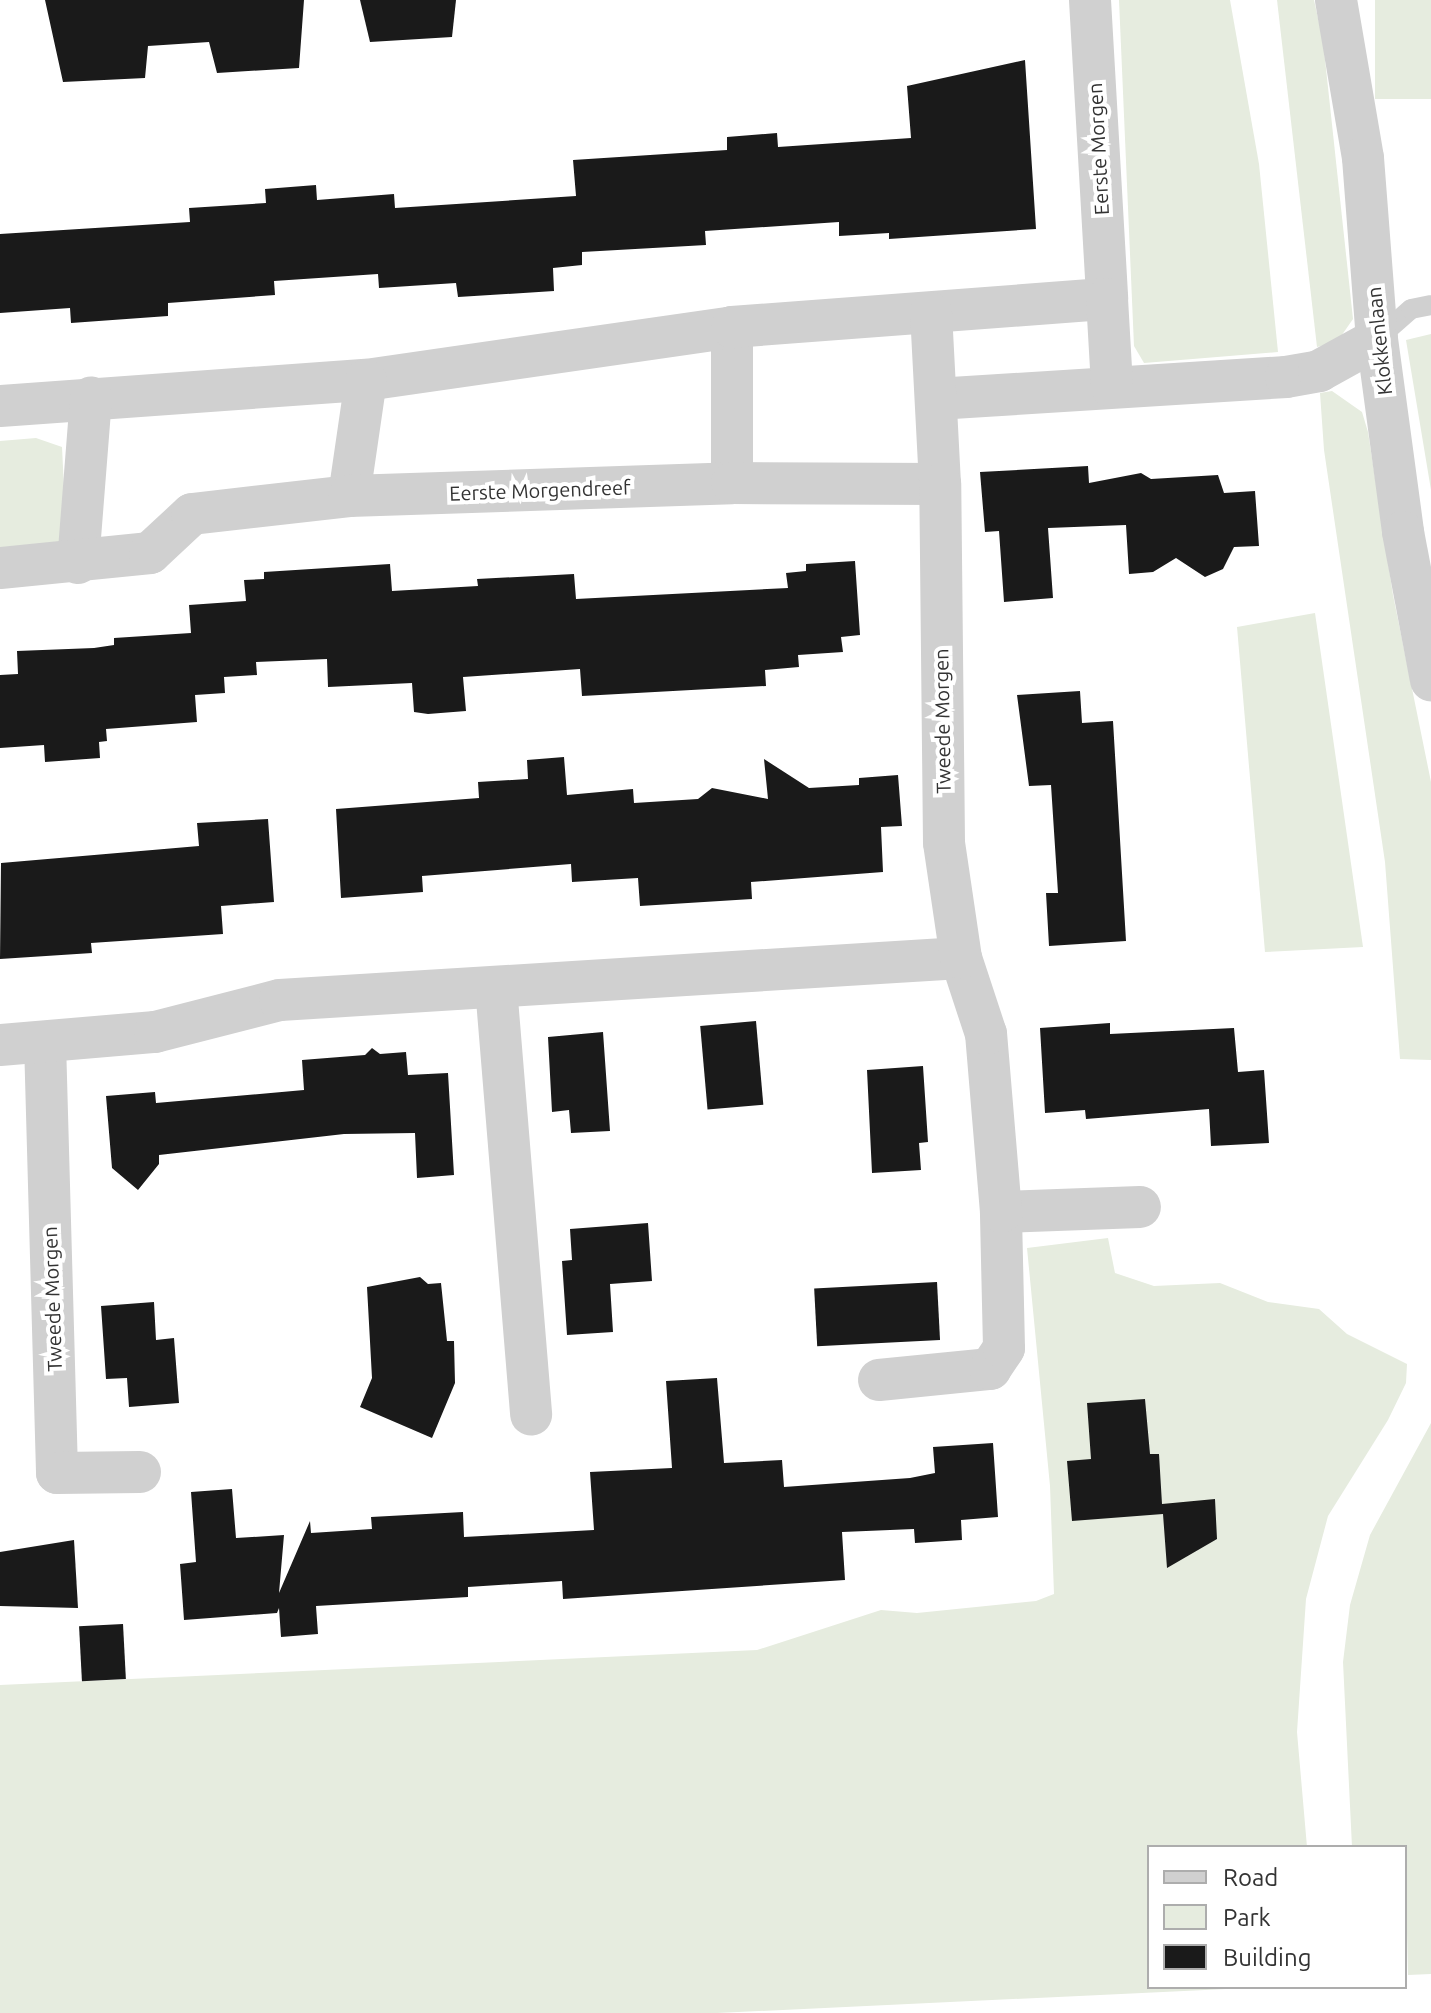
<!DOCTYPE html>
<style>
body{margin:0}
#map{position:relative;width:1431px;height:2013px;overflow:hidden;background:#fff;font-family:Ubuntu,sans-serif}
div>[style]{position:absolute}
.green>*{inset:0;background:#e6ecdf;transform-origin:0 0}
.building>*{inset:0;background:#1a1a1a;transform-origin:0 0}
.lane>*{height:20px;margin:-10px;padding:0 10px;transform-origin:10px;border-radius:10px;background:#d0d0d0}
.street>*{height:42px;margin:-21px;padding:0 21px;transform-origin:21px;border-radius:21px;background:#d0d0d0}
span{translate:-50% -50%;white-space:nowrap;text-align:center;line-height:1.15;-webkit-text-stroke:8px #fff;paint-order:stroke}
.street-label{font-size:20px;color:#333}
.legend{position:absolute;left:1147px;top:1845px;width:260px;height:144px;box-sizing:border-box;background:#fff;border:2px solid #adadad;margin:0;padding:10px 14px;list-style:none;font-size:24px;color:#333}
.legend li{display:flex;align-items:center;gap:16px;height:40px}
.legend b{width:40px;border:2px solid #adadad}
</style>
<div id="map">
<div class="green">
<i style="clip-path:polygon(1119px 0,1230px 0,1259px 164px,1278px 352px,1144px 363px,1134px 346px)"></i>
<i style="clip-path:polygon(1277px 0,1314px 0,1323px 41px,1353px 319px,1337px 342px,1317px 347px)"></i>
<i style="left:1375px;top:0;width:56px;height:99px"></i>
<i style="clip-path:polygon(1431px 334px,1431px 490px,1406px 340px)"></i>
<i style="clip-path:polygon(1332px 391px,1362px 412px,1368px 432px,1393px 595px,1431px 782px,1431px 1060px,1400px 1059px,1385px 862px,1324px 450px,1320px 393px)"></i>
<i style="clip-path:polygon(36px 438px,62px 447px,67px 550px,0 555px,0 441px)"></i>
<i style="clip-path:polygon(1315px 613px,1363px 947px,1265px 952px,1237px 627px)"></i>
<i style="clip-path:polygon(1108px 1238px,1115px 1273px,1154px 1286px,1220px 1283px,1268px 1302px,1319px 1309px,1347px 1334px,1407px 1364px,1406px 1383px,1388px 1420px,1328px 1516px,1306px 1599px,1297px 1732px,1307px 1847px,1149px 1847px,1149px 1987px,1268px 1987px,717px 2013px,0 2013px,0 1685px,757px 1650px,881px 1610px,917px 1613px,1036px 1601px,1054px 1594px,1050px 1486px,1027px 1248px)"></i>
<i style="clip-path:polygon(1431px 1423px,1431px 1974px,1408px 1975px,1405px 1847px,1352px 1847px,1343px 1662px,1350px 1605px,1370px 1535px)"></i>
</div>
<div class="building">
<i style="clip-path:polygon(45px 0,304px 0,299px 68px,217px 73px,209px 42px,148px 46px,145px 78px,63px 82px)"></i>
<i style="clip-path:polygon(360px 0,456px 0,452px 37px,370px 42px)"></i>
<i style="clip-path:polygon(1025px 60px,1036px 229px,889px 239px,889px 233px,839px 236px,839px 222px,705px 231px,706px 245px,582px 252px,582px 265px,553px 268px,554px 291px,458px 297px,456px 283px,379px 288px,378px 274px,274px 281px,275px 295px,168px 303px,168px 316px,71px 323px,70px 308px,0 313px,0 234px,190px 222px,189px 208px,266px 203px,265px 189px,316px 185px,317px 200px,394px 194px,395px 208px,576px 196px,573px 160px,727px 150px,727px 137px,777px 133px,778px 147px,911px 138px,907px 86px)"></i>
<i style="clip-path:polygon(1088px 466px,1089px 483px,1141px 473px,1151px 479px,1218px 475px,1224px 493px,1255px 491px,1259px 546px,1234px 547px,1223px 569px,1205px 577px,1176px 558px,1153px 572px,1129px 574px,1126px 525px,1048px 528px,1053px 598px,1004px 602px,999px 531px,985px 532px,980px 472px)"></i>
<i style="clip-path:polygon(855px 561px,860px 635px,841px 637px,843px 652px,798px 655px,799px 667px,765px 670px,766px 686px,582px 696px,580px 669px,463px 677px,466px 711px,428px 714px,414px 712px,412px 683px,328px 687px,327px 659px,256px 662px,257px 675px,224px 677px,225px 693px,195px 695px,197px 722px,106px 729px,107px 741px,99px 742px,100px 758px,45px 762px,44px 745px,0 748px,0 675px,18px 674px,17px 651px,94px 648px,114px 645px,114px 638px,191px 633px,189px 605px,246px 601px,244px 580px,264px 579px,264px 572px,390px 564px,392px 591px,478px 586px,477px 579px,574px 574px,576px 599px,788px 588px,786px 573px,806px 571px,806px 564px)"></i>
<i style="clip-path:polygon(1080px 691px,1082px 723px,1113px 721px,1126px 941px,1049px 946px,1046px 893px,1058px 893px,1051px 785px,1029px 786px,1017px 695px)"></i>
<i style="clip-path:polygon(564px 757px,567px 795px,633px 789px,634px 803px,698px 799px,712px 788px,768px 799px,764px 759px,809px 788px,859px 785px,859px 778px,898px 775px,902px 826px,881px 827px,883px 872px,751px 882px,752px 899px,640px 906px,638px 878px,572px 882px,571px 864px,422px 876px,423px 892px,341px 898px,336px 809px,479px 798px,478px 782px,528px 779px,527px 760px)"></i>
<i style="clip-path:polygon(268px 819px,274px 902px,221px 906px,223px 934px,91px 943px,92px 953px,0 959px,1px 863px,199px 846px,197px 823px)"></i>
<i style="left:756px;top:1021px;width:84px;height:56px;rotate:85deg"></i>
<i style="clip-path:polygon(1110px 1023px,1110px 1034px,1234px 1028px,1238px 1072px,1264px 1070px,1269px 1143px,1211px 1146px,1209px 1109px,1086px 1119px,1085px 1110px,1045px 1113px,1040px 1028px)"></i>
<i style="clip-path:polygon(603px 1032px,610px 1131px,571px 1133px,569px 1110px,552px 1112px,548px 1037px)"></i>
<i style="clip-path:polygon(372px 1048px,380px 1054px,406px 1052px,408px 1075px,448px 1073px,454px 1175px,417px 1178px,415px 1133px,344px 1134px,159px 1155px,159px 1164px,138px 1190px,112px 1168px,106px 1096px,155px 1092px,156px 1103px,304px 1090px,302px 1060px,365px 1055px)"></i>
<i style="clip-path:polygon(923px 1066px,928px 1142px,919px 1143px,921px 1170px,872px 1173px,867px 1070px)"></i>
<i style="clip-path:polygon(648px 1223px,652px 1281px,610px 1284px,613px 1332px,567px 1335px,562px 1261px,572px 1260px,570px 1229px)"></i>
<i style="clip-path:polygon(420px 1277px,428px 1284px,441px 1283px,447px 1341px,454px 1341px,455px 1383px,432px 1438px,360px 1407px,372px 1378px,367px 1287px)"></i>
<i style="left:937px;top:1282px;width:58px;height:123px;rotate:87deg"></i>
<i style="clip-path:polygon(154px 1302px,156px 1340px,174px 1338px,179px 1403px,129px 1407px,127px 1378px,106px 1379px,101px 1306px)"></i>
<i style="clip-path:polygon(717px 1378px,724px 1463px,782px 1460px,784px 1487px,910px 1478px,935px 1473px,933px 1447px,993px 1443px,998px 1517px,961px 1520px,962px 1540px,915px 1543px,914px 1529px,842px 1532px,845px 1580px,563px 1599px,562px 1581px,468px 1587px,468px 1597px,316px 1606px,318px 1634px,281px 1637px,279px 1608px,277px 1613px,184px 1620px,180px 1564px,196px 1562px,191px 1492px,232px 1489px,236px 1538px,284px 1535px,279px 1593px,310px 1521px,311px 1533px,372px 1529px,371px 1517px,463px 1512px,464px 1537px,594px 1530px,590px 1472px,672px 1468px,666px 1381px)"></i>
<i style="clip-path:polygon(1145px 1399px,1150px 1454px,1159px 1454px,1162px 1504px,1215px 1499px,1217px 1539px,1167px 1568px,1163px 1514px,1072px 1521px,1067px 1461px,1091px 1459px,1087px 1403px)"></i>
<i style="clip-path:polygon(74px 1540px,78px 1608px,0 1606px,0 1552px)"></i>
<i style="left:123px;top:1624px;width:55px;height:44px;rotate:87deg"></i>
</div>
<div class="lane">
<i style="left:1377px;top:339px;width:45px;rotate:-41.4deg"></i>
<i style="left:1411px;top:309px;width:20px;rotate:-11deg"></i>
</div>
<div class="street">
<i style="left:1090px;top:0;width:299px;rotate:86.7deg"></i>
<i style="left:1336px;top:0;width:160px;rotate:80.3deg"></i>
<i style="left:1363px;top:158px;width:182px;rotate:85.6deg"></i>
<i style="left:1377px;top:339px;width:195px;rotate:82.3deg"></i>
<i style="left:1403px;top:532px;width:151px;rotate:79.3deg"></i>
<i style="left:732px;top:327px;width:156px;rotate:90deg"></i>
<i style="left:936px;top:399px;width:351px;rotate:-3.6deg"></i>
<i style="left:1286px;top:377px;width:34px;rotate:-10deg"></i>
<i style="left:1319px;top:371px;width:66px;rotate:-28.9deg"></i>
<i style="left:0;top:406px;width:367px;rotate:-4.1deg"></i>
<i style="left:366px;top:380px;width:370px;rotate:-8.2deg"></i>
<i style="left:732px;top:327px;width:376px;rotate:-4.3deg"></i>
<i style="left:1107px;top:299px;width:88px;rotate:86.7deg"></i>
<i style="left:349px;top:496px;width:117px;rotate:-81.7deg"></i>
<i style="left:78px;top:563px;width:166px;rotate:-85.5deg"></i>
<i style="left:0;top:568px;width:151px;rotate:-5.7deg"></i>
<i style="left:150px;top:553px;width:57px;rotate:-42.9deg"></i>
<i style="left:192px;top:514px;width:158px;rotate:-6.5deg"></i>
<i style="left:349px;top:496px;width:383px;rotate:-1.9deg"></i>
<i style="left:732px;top:483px;width:208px;rotate:0.3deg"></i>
<i style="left:940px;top:484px;width:171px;rotate:-93deg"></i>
<i style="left:496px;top:987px;width:429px;rotate:85.3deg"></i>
<i style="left:45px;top:1042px;width:431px;rotate:88.4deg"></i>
<i style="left:57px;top:1473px;width:83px;rotate:-0.7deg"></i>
<i style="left:0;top:1045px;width:156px;rotate:-4.8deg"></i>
<i style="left:155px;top:1032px;width:129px;rotate:-14.4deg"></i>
<i style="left:280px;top:1000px;width:682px;rotate:-3.53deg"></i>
<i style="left:1001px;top:1212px;width:139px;rotate:-2.1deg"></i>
<i style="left:879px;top:1380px;width:112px;rotate:-5.7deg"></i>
<i style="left:990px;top:1369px;width:25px;rotate:-56deg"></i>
<i style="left:1004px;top:1348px;width:136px;rotate:-91.3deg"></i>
<i style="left:1001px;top:1212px;width:179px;rotate:-94.8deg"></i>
<i style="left:986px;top:1034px;width:80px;rotate:-108.2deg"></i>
<i style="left:961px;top:958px;width:116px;rotate:-98.4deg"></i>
<i style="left:944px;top:843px;width:359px;rotate:-90.6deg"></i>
</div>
<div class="street-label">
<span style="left:1098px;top:149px;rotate:-93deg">Eerste Morgen</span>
<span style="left:1379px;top:341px;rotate:-96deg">Klokkenlaan</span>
<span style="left:540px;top:490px;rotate:-2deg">Eerste Morgendreef</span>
<span style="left:942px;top:721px;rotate:-91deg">Tweede Morgen</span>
<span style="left:52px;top:1299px;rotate:-92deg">Tweede Morgen</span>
</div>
<ul class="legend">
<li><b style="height:10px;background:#d0d0d0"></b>Road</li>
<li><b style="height:22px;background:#e6ecdf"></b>Park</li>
<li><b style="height:22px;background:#1a1a1a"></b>Building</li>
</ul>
</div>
